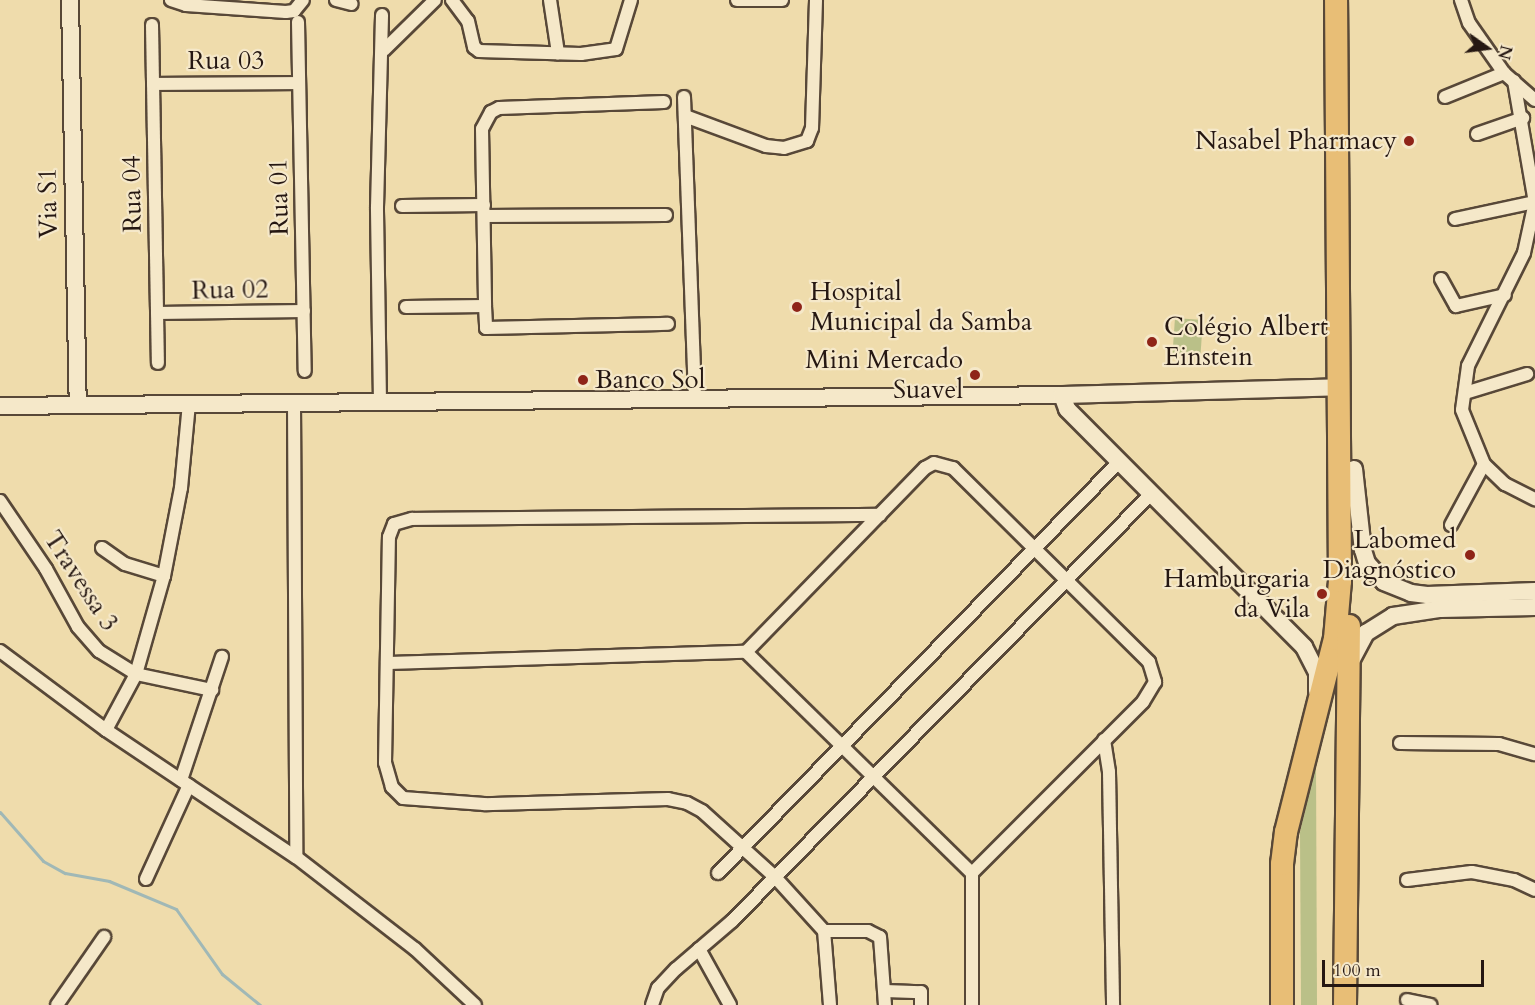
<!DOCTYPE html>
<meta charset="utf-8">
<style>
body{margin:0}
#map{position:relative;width:1535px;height:1005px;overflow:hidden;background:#efdcac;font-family:Cardo,serif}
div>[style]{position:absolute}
.green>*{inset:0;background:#bac088;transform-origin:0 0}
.stream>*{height:3px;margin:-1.5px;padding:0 1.5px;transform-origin:1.5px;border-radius:1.5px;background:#a0b8b6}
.roads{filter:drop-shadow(2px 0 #584838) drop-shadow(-2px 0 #584838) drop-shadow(0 2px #584838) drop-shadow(0 -2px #584838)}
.street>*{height:12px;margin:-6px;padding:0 6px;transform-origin:6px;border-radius:6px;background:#f5e8c9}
.secondary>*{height:16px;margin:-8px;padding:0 8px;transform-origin:8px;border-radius:8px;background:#f5e8c9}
.highway>*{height:22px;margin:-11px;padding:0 11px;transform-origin:11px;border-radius:11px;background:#e8be76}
.dots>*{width:16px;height:16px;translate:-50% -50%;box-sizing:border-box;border:3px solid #f5e8c9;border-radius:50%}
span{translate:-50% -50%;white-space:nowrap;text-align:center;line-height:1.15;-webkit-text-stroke:4.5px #f5e8c9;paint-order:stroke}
.street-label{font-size:26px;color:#251712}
.poi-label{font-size:26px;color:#251712}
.right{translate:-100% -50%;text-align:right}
.left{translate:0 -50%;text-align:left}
.north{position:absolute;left:1457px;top:18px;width:60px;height:60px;-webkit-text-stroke:4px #f5e8c9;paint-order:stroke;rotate:104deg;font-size:16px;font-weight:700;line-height:24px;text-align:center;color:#251712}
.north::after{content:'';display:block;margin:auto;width:21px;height:27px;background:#251712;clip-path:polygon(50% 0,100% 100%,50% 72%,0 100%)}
.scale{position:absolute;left:1322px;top:960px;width:162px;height:27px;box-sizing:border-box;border:3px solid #251712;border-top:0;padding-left:8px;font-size:18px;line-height:21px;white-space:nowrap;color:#251712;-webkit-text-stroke:4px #f5e8c9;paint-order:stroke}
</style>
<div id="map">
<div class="green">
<i style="left:1175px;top:318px;width:28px;height:36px;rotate:4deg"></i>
<i style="clip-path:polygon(1316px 763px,1317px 1005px,1301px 1005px,1300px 832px)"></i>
</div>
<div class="stream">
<i style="left:0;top:812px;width:65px;rotate:48.7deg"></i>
<i style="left:43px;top:861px;width:25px;rotate:29deg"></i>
<i style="left:65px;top:873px;width:45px;rotate:10.3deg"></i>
<i style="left:109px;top:881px;width:73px;rotate:22.7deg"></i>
<i style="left:176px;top:909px;width:80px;rotate:54.7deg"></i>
<i style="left:222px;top:974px;width:49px;rotate:39.2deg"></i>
</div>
<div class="roads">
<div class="street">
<i style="left:171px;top:0;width:16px;rotate:18deg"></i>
<i style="left:186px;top:5px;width:100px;rotate:4deg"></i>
<i style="left:286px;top:12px;width:8px;rotate:-7deg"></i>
<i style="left:294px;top:11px;width:14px;rotate:-51deg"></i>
<i style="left:336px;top:0;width:16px;rotate:14deg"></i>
<i style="left:452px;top:0;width:26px;rotate:53deg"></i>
<i style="left:468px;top:21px;width:27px;rotate:77deg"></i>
<i style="left:474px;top:47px;width:6px;rotate:39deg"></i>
<i style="left:479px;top:51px;width:102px;rotate:1.7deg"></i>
<i style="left:581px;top:54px;width:35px;rotate:-8deg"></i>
<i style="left:616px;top:49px;width:51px;rotate:-73deg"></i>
<i style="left:550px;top:0;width:54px;rotate:81.4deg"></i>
<i style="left:737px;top:0;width:45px"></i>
<i style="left:1461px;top:0;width:24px;rotate:71deg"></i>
<i style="left:1469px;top:23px;width:61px;rotate:55deg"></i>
<i style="left:1504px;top:73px;width:41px;rotate:41.1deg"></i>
<i style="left:298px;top:22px;width:349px;rotate:88.9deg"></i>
<i style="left:152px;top:25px;width:338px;rotate:89deg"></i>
<i style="left:384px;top:50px;width:71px;rotate:-44.4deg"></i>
<i style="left:1514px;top:81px;width:123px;rotate:80.2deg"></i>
<i style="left:1535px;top:202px;width:52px;rotate:102.2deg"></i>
<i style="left:1524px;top:253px;width:126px;rotate:116.4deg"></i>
<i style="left:1468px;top:366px;width:44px;rotate:97.8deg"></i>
<i style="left:1462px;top:410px;width:58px;rotate:67.8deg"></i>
<i style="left:1484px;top:464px;width:29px;rotate:44deg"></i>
<i style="left:1505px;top:484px;width:34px;rotate:27deg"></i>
<i style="left:153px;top:84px;width:146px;rotate:-0.4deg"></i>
<i style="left:684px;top:97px;width:302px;rotate:87.9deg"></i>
<i style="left:1445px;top:97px;width:64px;rotate:-22.1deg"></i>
<i style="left:664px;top:102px;width:165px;rotate:177.9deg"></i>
<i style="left:499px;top:108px;width:9px;rotate:153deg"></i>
<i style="left:491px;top:112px;width:19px;rotate:118deg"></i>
<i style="left:482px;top:129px;width:177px;rotate:89deg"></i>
<i style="left:485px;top:306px;width:22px;rotate:87deg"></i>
<i style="left:486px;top:328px;width:182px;rotate:-1.3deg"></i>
<i style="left:685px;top:116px;width:86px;rotate:20.3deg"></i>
<i style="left:766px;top:146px;width:18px;rotate:6deg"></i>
<i style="left:784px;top:148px;width:24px;rotate:-17deg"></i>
<i style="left:807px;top:141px;width:14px;rotate:-69deg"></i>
<i style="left:812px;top:128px;width:128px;rotate:-88.2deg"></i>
<i style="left:1477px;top:134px;width:49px;rotate:-19.2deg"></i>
<i style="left:402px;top:206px;width:82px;rotate:-0.7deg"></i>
<i style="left:484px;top:216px;width:182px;rotate:-0.3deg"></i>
<i style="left:1455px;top:219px;width:82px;rotate:-12deg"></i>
<i style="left:1441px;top:279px;width:31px;rotate:61deg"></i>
<i style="left:1456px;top:306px;width:50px;rotate:-12.7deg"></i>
<i style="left:406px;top:307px;width:79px;rotate:-0.7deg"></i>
<i style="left:157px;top:313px;width:147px;rotate:-0.8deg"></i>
<i style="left:1465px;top:393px;width:65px;rotate:-17deg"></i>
<i style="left:380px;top:402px;width:195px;rotate:-90.9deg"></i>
<i style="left:377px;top:207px;width:192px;rotate:-88.5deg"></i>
<i style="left:294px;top:403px;width:454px;rotate:89.7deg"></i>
<i style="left:0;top:501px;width:82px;rotate:55.9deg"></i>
<i style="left:46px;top:569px;width:66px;rotate:61.1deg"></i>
<i style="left:78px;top:627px;width:32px;rotate:49deg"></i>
<i style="left:99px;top:651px;width:44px;rotate:31.9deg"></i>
<i style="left:136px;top:674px;width:78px;rotate:11.9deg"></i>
<i style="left:1451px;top:525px;width:69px;rotate:-61.6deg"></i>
<i style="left:102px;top:548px;width:28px;rotate:35deg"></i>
<i style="left:125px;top:564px;width:41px;rotate:17.1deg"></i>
<i style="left:0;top:651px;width:132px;rotate:36.7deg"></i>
<i style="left:106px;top:730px;width:229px;rotate:33.8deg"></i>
<i style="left:296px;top:857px;width:150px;rotate:37.7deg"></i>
<i style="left:415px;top:949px;width:82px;rotate:43deg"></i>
<i style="left:746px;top:652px;width:316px;rotate:44.4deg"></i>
<i style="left:387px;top:663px;width:359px;rotate:-1.8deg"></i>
<i style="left:746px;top:652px;width:257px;rotate:-45.8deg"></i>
<i style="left:925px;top:468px;width:10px;rotate:-29deg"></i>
<i style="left:934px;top:463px;width:20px;rotate:15deg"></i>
<i style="left:953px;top:468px;width:276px;rotate:44.7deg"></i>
<i style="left:1149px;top:662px;width:21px;rotate:73deg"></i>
<i style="left:1155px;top:682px;width:23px;rotate:121deg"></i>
<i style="left:1143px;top:702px;width:242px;rotate:135deg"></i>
<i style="left:972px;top:873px;width:132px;rotate:90deg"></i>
<i style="left:106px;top:730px;width:64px;rotate:-61.8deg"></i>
<i style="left:136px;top:674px;width:102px;rotate:-74.1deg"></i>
<i style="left:164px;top:576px;width:90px;rotate:-79.1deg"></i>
<i style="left:181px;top:488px;width:84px;rotate:-84.6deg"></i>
<i style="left:1104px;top:740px;width:32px;rotate:81deg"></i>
<i style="left:1109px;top:772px;width:233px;rotate:89deg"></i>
<i style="left:1400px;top:743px;width:99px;rotate:0.6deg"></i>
<i style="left:1499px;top:744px;width:37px;rotate:16deg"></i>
<i style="left:181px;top:780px;width:130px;rotate:-71.6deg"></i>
<i style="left:718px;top:873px;width:574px;rotate:-45.71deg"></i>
<i style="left:146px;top:879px;width:103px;rotate:-65.4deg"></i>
<i style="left:1407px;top:880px;width:65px;rotate:-7deg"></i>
<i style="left:1472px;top:872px;width:43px;rotate:10.8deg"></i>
<i style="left:1514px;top:880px;width:23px;rotate:25deg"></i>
<i style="left:824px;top:931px;width:44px"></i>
<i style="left:868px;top:931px;width:13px;rotate:27deg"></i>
<i style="left:880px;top:937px;width:68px;rotate:85.8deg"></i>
<i style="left:699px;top:949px;width:64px;rotate:61deg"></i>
<i style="left:885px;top:991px;width:36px;rotate:2deg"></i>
<i style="left:921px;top:992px;width:13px;rotate:90deg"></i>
<i style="left:1407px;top:1000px;width:24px;rotate:12deg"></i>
<i style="left:57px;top:1005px;width:83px;rotate:-55.3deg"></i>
<i style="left:652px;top:1005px;width:18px;rotate:-71deg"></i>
<i style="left:658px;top:988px;width:26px;rotate:-47deg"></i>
<i style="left:676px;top:969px;width:74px;rotate:-40.6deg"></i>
<i style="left:732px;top:921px;width:598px;rotate:-45.54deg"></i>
<i style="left:830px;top:1005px;width:74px;rotate:-94.6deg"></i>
<i style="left:824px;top:931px;width:73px;rotate:-132.2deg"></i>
<i style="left:775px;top:877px;width:98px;rotate:-137.9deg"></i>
<i style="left:702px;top:811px;width:17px;rotate:-152deg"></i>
<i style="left:687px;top:803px;width:19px;rotate:-168deg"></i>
<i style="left:668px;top:799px;width:184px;rotate:178.4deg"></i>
<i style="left:484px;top:804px;width:81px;rotate:-175.8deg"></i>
<i style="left:403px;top:798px;width:16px;rotate:-135deg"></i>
<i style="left:392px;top:787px;width:25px;rotate:-106deg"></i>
<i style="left:385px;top:763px;width:226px;rotate:-89deg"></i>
<i style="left:389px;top:537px;width:14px;rotate:-69deg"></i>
<i style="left:394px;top:524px;width:19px;rotate:-16deg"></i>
<i style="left:412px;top:519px;width:468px;rotate:-0.5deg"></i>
</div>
<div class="secondary">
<i style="left:70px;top:0;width:405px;rotate:88.9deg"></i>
<i style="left:1062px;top:395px;width:15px;rotate:70deg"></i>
<i style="left:1067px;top:409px;width:336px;rotate:45.1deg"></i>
<i style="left:1304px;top:647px;width:28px;rotate:63deg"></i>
<i style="left:1317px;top:672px;width:19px;rotate:90deg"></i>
<i style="left:0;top:406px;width:1062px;rotate:-0.59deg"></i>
<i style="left:1062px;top:395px;width:278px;rotate:-1.6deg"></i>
<i style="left:1354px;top:469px;width:81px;rotate:83.7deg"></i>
<i style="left:1363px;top:550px;width:14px;rotate:73deg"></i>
<i style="left:1367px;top:563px;width:25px;rotate:48deg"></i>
<i style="left:1384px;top:582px;width:29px;rotate:22deg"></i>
<i style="left:1411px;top:593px;width:16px;rotate:7deg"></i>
<i style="left:1427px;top:595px;width:108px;rotate:-2.1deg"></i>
<i style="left:1351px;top:661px;width:32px;rotate:-62deg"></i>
<i style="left:1366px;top:633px;width:32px;rotate:-32deg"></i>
<i style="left:1393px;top:616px;width:48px;rotate:-8.5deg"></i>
<i style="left:1440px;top:609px;width:95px;rotate:-1.2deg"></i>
</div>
<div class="highway">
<i style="left:1282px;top:1005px;width:141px;rotate:-90deg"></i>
<i style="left:1282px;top:864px;width:32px;rotate:-83deg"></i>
<i style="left:1286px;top:832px;width:199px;rotate:-75.8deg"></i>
<i style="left:1335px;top:639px;width:58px;rotate:-85.1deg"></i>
<i style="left:1340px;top:581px;width:581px;rotate:-90.39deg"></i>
<i style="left:1345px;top:1005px;width:379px;rotate:-89.4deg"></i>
</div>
</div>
<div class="dots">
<i style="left:1409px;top:141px;background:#8f2418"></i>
<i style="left:797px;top:307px;background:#8f2418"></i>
<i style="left:1152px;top:342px;background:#8f2418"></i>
<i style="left:975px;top:375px;background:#8f2418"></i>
<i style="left:583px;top:380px;background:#8f2418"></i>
<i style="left:1470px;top:555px;background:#8f2418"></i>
<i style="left:1322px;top:594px;background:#8f2418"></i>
</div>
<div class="street-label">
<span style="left:226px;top:61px">Rua 03</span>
<span style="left:132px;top:194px;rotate:-91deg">Rua 04</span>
<span style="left:279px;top:197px;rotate:-91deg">Rua 01</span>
<span style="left:48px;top:203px;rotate:-91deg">Via S1</span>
<span style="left:230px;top:290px;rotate:-1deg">Rua 02</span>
<span style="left:81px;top:581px;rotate:57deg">Travessa 3</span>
</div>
<div class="poi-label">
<span class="right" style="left:1397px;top:141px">Nasabel Pharmacy</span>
<span class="left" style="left:810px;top:307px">Hospital<br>Municipal da Samba</span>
<span class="left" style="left:1164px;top:342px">Colégio Albert<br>Einstein</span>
<span class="right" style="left:963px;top:375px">Mini Mercado<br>Suavel</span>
<span class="left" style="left:595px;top:380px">Banco Sol</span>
<span class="right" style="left:1456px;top:555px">Labomed<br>Diagnóstico</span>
<span class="right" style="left:1310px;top:594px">Hamburgaria<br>da Vila</span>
</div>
<div class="north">N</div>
<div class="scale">100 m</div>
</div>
